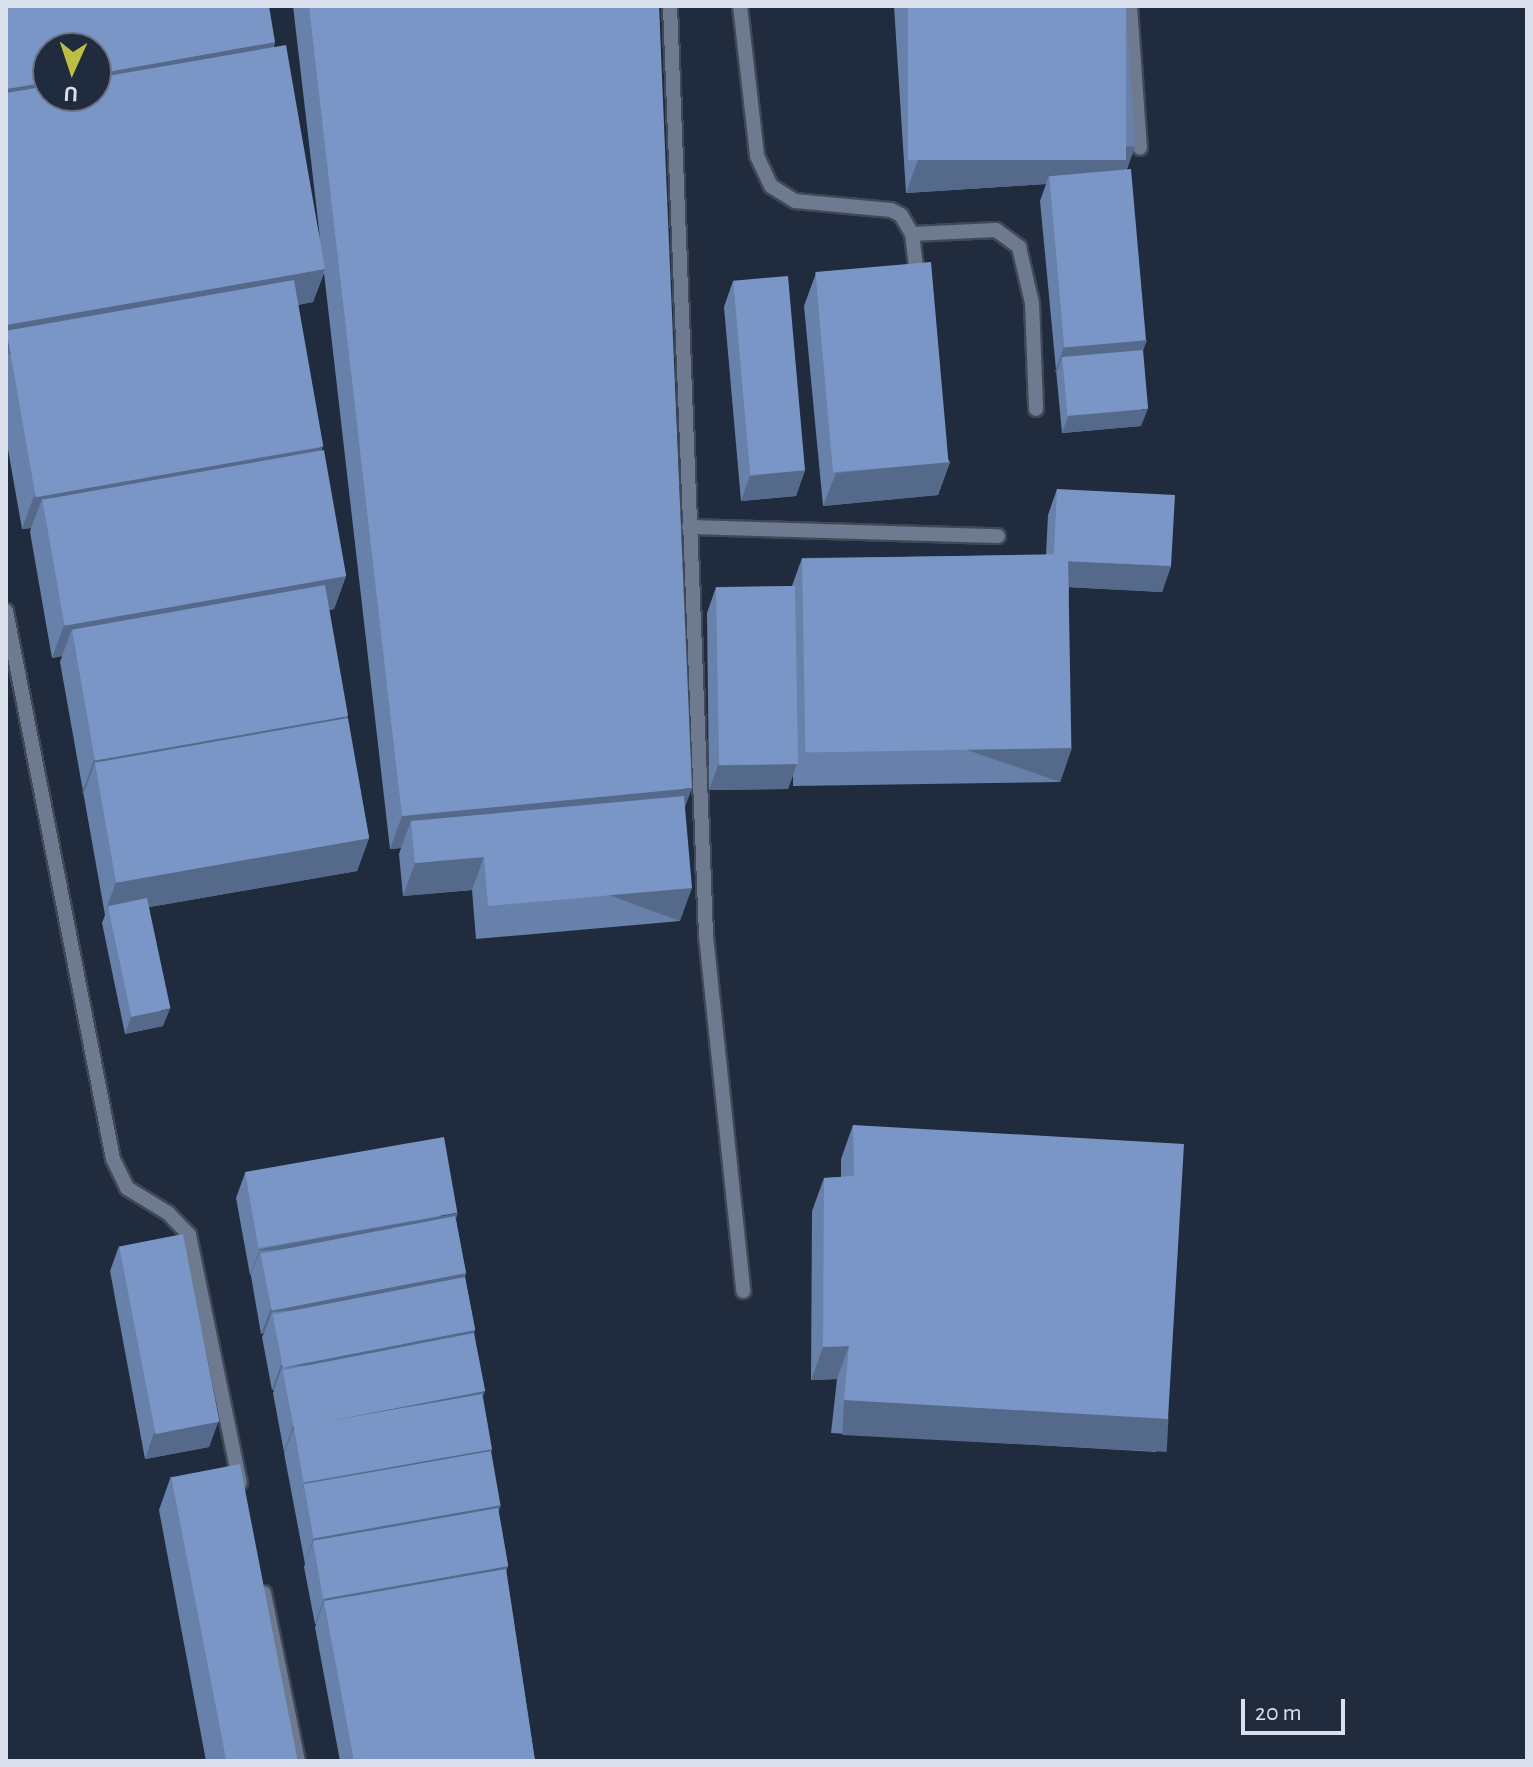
<!DOCTYPE html>
<style>
body{margin:0}
#map{position:relative;width:1533px;height:1767px;overflow:hidden;background:#202b3d;font-family:"Alegreya Sans",sans-serif}
div>[style]{position:absolute}
.roads{filter:drop-shadow(2px 0 #404857) drop-shadow(-2px 0 #404857) drop-shadow(0 2px #404857) drop-shadow(0 -2px #404857)}
.service>*{height:14px;margin:-7px;padding:0 7px;transform-origin:7px;border-radius:7px;background:#6d7a8f}
.wall>*{inset:0;background:#6881aa}
.shaded-wall>*{inset:0;background:#55698b;transform-origin:0 0}
.building>*{inset:0;background:#7996c6;transform-origin:0 0}
span{translate:-50% -50%;white-space:nowrap;text-align:center;line-height:1.15;-webkit-text-stroke:8px #202b3d;paint-order:stroke}
.frame{position:absolute;inset:0;border:8px solid #d9e0ec;pointer-events:none}
.north{position:absolute;left:32px;top:32px;width:80px;height:80px;box-sizing:border-box;background:#202b3d;border:2px solid #6a7383;border-radius:50%;rotate:183deg;font-size:22px;font-weight:700;line-height:32px;text-align:center;color:#d9e0ec}
.north::after{content:'';display:block;margin:auto;width:28px;height:36px;background:#bdbf43;clip-path:polygon(50% 0,100% 100%,50% 72%,0 100%)}
.scale{position:absolute;left:1241px;top:1699px;width:104px;height:36px;box-sizing:border-box;border:4px solid #d9e0ec;border-top:0;padding-left:10px;font-size:24px;line-height:28px;white-space:nowrap;color:#d9e0ec;-webkit-text-stroke:6px #202b3d;paint-order:stroke}
</style>
<div id="map">
<div class="roads">
<div class="service">
<i style="left:670px;top:6px;width:931px;rotate:87.78deg"></i>
<i style="left:706px;top:936px;width:357px;rotate:84deg"></i>
<i style="left:740px;top:6px;width:151px;rotate:83.5deg"></i>
<i style="left:757px;top:156px;width:33px;rotate:65deg"></i>
<i style="left:771px;top:186px;width:28px;rotate:32deg"></i>
<i style="left:795px;top:201px;width:96px;rotate:5.4deg"></i>
<i style="left:891px;top:210px;width:11px;rotate:27deg"></i>
<i style="left:901px;top:215px;width:22px;rotate:60deg"></i>
<i style="left:912px;top:234px;width:49px;rotate:83deg"></i>
<i style="left:1130px;top:6px;width:142px;rotate:86deg"></i>
<i style="left:912px;top:234px;width:84px;rotate:-2.7deg"></i>
<i style="left:996px;top:230px;width:29px;rotate:36deg"></i>
<i style="left:1019px;top:247px;width:57px;rotate:76.9deg"></i>
<i style="left:1032px;top:303px;width:106px;rotate:87.8deg"></i>
<i style="left:689px;top:527px;width:309px;rotate:1.7deg"></i>
<i style="left:6px;top:611px;width:558px;rotate:78.95deg"></i>
<i style="left:113px;top:1159px;width:32px;rotate:64deg"></i>
<i style="left:127px;top:1188px;width:48px;rotate:31.4deg"></i>
<i style="left:168px;top:1213px;width:30px;rotate:46deg"></i>
<i style="left:189px;top:1235px;width:253px;rotate:78.4deg"></i>
<i style="left:264px;top:1593px;width:171px;rotate:78.6deg"></i>
</div>
</div>
<div class="wall">
<i style="clip-path:polygon(6px 6px,275px 42px,274px 47px,320px 238px,293px 6px,659px 6px,685px 807px,680px 921px,476px 939px,472px 890px,403px 896px,399px 854px,401px 848px,390px 849px,324px 273px,313px 302px,298px 305px,321px 450px,346px 576px,334px 609px,329px 610px,347px 718px,369px 838px,357px 871px,149px 907px,163px 1026px,125px 1034px,102px 923px,105px 915px,60px 662px,62px 656px,52px 658px,30px 532px,31px 528px,22px 529px,6px 438px)"></i>
<i style="clip-path:polygon(894px 6px,1126px 6px,1135px 146px,1127px 169px,1143px 351px,1141px 426px,1062px 433px,1040px 201px,1046px 184px,906px 193px)"></i>
<i style="clip-path:polygon(816px 273px,950px 462px,938px 495px,823px 506px,804px 306px)"></i>
<i style="clip-path:polygon(733px 281px,805px 470px,796px 496px,741px 501px,724px 307px)"></i>
<i style="clip-path:polygon(1057px 489px,1171px 566px,1162px 592px,1069px 587px,1060px 782px,793px 786px,793px 775px,788px 789px,709px 790px,707px 613px,716px 587px,792px 586px,802px 558px,1046px 555px,1048px 515px)"></i>
<i style="clip-path:polygon(853px 1125px,1168px 1419px,1156px 1452px,831px 1433px,837px 1379px,811px 1380px,812px 1211px,824px 1178px,841px 1177px,841px 1159px)"></i>
<i style="clip-path:polygon(245px 1173px,456px 1219px,466px 1273px,465px 1277px,475px 1330px,474px 1333px,483px 1397px,492px 1449px,491px 1452px,499px 1513px,508px 1566px,506px 1570px,535px 1761px,340px 1761px,315px 1627px,316px 1624px,315px 1624px,304px 1567px,305px 1564px,284px 1453px,285px 1451px,284px 1452px,273px 1393px,274px 1390px,272px 1390px,262px 1337px,264px 1333px,261px 1334px,251px 1276px,251px 1274px,250px 1275px,236px 1198px)"></i>
<i style="clip-path:polygon(119px 1246px,218px 1422px,209px 1447px,145px 1459px,110px 1271px)"></i>
<i style="clip-path:polygon(171px 1476px,296px 1761px,206px 1761px,159px 1510px)"></i>
</div>
<div class="shaded-wall">
<i style="clip-path:polygon(275px 42px,263px 76px,6px 120px,6px 89px,48px 82px,48px 96px,96px 96px,96px 74px)"></i>
<i style="clip-path:polygon(1135px 146px,1123px 179px,1049px 176px,1046px 184px,906px 193px,918px 160px)"></i>
<i style="clip-path:polygon(325px 269px,313px 302px,9px 355px,6px 336px,6px 325px)"></i>
<i style="clip-path:polygon(1147px 340px,1138px 365px,1062px 357px,1057px 372px,1055px 372px,1064px 347px)"></i>
<i style="clip-path:polygon(1148px 409px,1141px 426px,1062px 433px,1068px 416px)"></i>
<i style="clip-path:polygon(323px 447px,311px 480px,42px 499px,31px 528px,22px 529px,34px 496px)"></i>
<i style="clip-path:polygon(950px 462px,938px 495px,823px 506px,836px 473px)"></i>
<i style="clip-path:polygon(805px 470px,796px 496px,741px 501px,750px 476px)"></i>
<i style="clip-path:polygon(1054px 561px,1171px 566px,1162px 592px,1044px 586px)"></i>
<i style="clip-path:polygon(346px 576px,334px 609px,76px 654px,72px 629px,62px 656px,52px 658px,64px 625px)"></i>
<i style="clip-path:polygon(348px 716px,336px 749px,95px 762px,84px 792px,82px 793px,94px 760px)"></i>
<i style="left:1072px;top:748px;width:36px;height:267px;rotate:109deg"></i>
<i style="clip-path:polygon(797px 764px,788px 789px,709px 790px,718px 765px)"></i>
<i style="clip-path:polygon(692px 788px,680px 821px,411px 821px,401px 848px,390px 849px,402px 816px)"></i>
<i style="clip-path:polygon(369px 838px,357px 871px,110px 914px,108px 906px,104px 915px,116px 882px)"></i>
<i style="clip-path:polygon(484px 857px,472px 890px,403px 896px,415px 863px)"></i>
<i style="left:692px;top:888px;width:35px;height:205px;rotate:110deg"></i>
<i style="clip-path:polygon(170px 1009px,163px 1026px,125px 1034px,131px 1017px)"></i>
<i style="clip-path:polygon(458px 1213px,449px 1239px,260px 1251px,251px 1274px,250px 1275px,260px 1249px)"></i>
<i style="clip-path:polygon(466px 1273px,457px 1298px,272px 1312px,264px 1333px,261px 1334px,271px 1308px)"></i>
<i style="clip-path:polygon(475px 1330px,466px 1356px,282px 1367px,274px 1390px,272px 1390px,281px 1365px)"></i>
<i style="clip-path:polygon(849px 1346px,837px 1379px,811px 1380px,823px 1347px)"></i>
<i style="clip-path:polygon(485px 1391px,475px 1417px,294px 1428px,285px 1451px,284px 1452px,293px 1426px)"></i>
<i style="left:844px;top:1400px;width:325px;height:35px;rotate:3deg"></i>
<i style="clip-path:polygon(218px 1422px,209px 1447px,145px 1459px,154px 1433px)"></i>
<i style="clip-path:polygon(492px 1449px,483px 1474px,304px 1484px,295px 1508px,304px 1483px)"></i>
<i style="clip-path:polygon(501px 1505px,492px 1531px,313px 1542px,304px 1564px,313px 1539px)"></i>
<i style="clip-path:polygon(508px 1566px,499px 1591px,324px 1601px,316px 1624px,315px 1624px,324px 1599px)"></i>
</div>
<div class="building">
<i style="clip-path:polygon(6px 6px,269px 6px,275px 42px,96px 74px,96px 48px,48px 48px,48px 82px,6px 89px)"></i>
<i style="clip-path:polygon(309px 6px,659px 6px,692px 788px,402px 816px)"></i>
<i style="left:908px;top:6px;width:218px;height:154px"></i>
<i style="clip-path:polygon(286px 45px,325px 269px,6px 325px,6px 93px,48px 86px,48px 96px,96px 96px,96px 78px)"></i>
<i style="left:1131px;top:169px;width:172px;height:82px;rotate:85deg"></i>
<i style="left:931px;top:262px;width:201px;height:116px;rotate:85deg"></i>
<i style="left:788px;top:276px;width:195px;height:55px;rotate:85deg"></i>
<i style="left:294px;top:280px;width:169px;height:292px;rotate:80deg"></i>
<i style="left:1143px;top:350px;width:59px;height:81px;rotate:85deg"></i>
<i style="left:324px;top:450px;width:128px;height:286px;rotate:80deg"></i>
<i style="clip-path:polygon(1057px 489px,1175px 495px,1171px 566px,1068px 561px,1068px 554px,1054px 554px)"></i>
<i style="left:1068px;top:554px;width:194px;height:266px;rotate:89deg"></i>
<i style="left:325px;top:585px;width:133px;height:257px;rotate:80deg"></i>
<i style="left:795px;top:586px;width:178px;height:79px;rotate:89deg"></i>
<i style="left:348px;top:718px;width:122px;height:257px;rotate:80deg"></i>
<i style="clip-path:polygon(684px 796px,692px 888px,488px 906px,484px 857px,415px 863px,411px 821px)"></i>
<i style="left:147px;top:898px;width:113px;height:40px;rotate:78deg"></i>
<i style="clip-path:polygon(853px 1125px,1184px 1144px,1168px 1419px,844px 1400px,849px 1346px,823px 1347px,824px 1178px,854px 1176px)"></i>
<i style="left:444px;top:1137px;width:77px;height:202px;rotate:80deg"></i>
<i style="left:455px;top:1216px;width:58px;height:198px;rotate:79deg"></i>
<i style="left:183px;top:1234px;width:191px;height:65px;rotate:79deg"></i>
<i style="left:465px;top:1277px;width:54px;height:196px;rotate:79deg"></i>
<i style="left:474px;top:1333px;width:59px;height:195px;rotate:79deg"></i>
<i style="left:482px;top:1394px;width:56px;height:191px;rotate:80deg"></i>
<i style="left:491px;top:1451px;width:55px;height:190px;rotate:80deg"></i>
<i style="left:240px;top:1464px;width:302px;height:70px;rotate:79deg"></i>
<i style="left:498px;top:1508px;width:59px;height:188px;rotate:80deg"></i>
<i style="clip-path:polygon(506px 1569px,535px 1761px,354px 1761px,324px 1601px)"></i>
</div>
<div class="frame"></div>
<div class="north">U</div>
<div class="scale">20 m</div>
</div>
